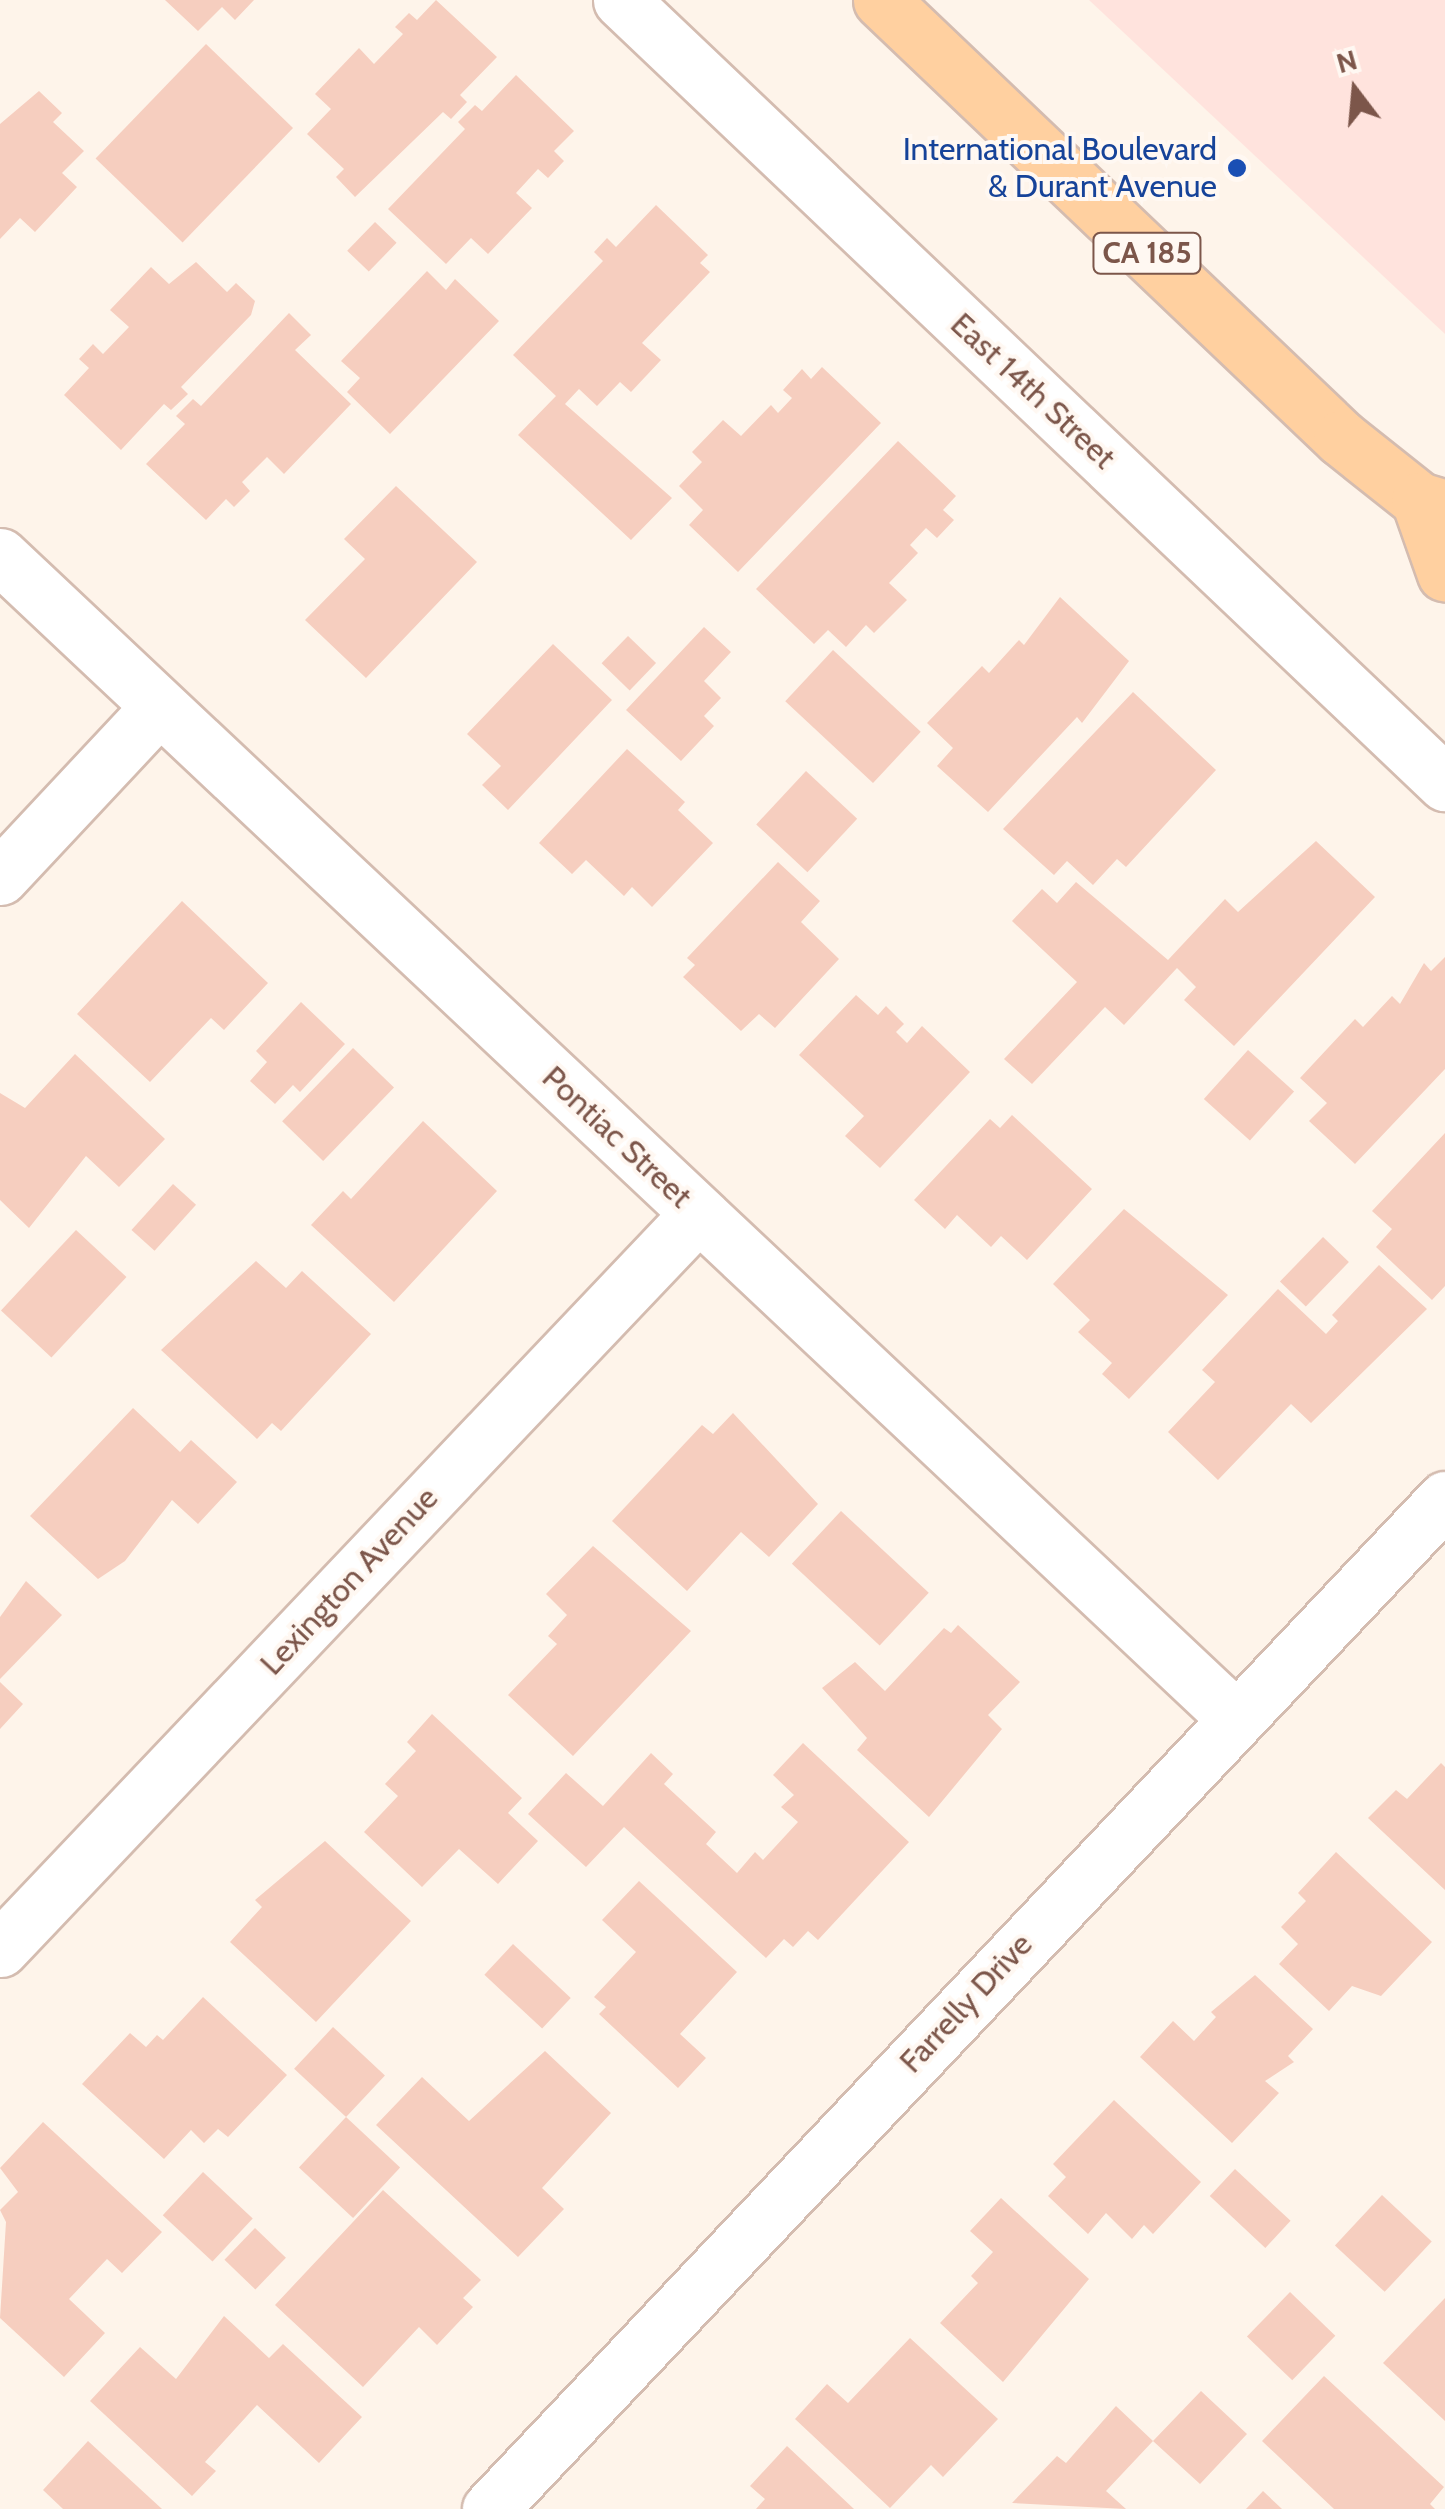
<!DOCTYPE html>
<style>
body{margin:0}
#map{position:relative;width:1445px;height:2509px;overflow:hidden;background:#fef4ea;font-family:Cabin,sans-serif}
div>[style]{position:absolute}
.commercial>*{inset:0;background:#ffe3dd}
.building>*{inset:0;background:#f6cebf;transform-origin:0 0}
.roads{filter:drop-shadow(2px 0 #d4bcb0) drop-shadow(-2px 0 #d4bcb0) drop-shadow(0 2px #d4bcb0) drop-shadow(0 -2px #d4bcb0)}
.minor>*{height:55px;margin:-27.5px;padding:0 27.5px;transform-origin:27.5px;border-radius:27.5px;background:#fff}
.primary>*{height:55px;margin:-27.5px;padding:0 27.5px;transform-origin:27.5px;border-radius:27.5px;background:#ffd0a0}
.dots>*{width:28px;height:28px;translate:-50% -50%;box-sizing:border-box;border:5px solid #fff8f2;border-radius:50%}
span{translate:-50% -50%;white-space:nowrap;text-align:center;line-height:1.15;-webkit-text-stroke:8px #fff8f2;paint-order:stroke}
.shield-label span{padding:2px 8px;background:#fff8f2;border:2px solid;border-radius:8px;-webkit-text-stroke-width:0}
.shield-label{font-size:30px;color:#7c564a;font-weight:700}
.transit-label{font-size:32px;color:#164399}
.right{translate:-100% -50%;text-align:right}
.street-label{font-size:32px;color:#7c564a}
.north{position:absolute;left:1305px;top:40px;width:100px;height:100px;-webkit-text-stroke:8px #fff8f2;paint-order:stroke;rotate:344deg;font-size:28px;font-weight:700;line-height:40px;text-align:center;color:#7c564a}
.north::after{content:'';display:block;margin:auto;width:35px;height:45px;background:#7c564a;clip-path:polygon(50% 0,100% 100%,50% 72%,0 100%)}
</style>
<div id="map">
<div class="commercial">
<i style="clip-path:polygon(1089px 0,1445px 0,1445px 334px)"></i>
</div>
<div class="building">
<i style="clip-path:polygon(165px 0,254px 0,235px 20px,222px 7px,198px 31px)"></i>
<i style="clip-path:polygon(436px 0,497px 57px,460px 95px,467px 102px,451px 119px,443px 112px,355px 197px,336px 177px,344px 169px,307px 134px,331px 109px,315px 94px,359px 48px,374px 64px,403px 34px,395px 27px,409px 13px,417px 20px)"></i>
<i style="left:206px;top:44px;width:121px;height:159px;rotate:44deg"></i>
<i style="clip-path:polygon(516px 75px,574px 131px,554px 151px,564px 161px,548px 178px,538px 169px,516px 193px,532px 208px,488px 254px,471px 238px,446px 264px,388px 209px,465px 129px,458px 122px,475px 105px,482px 111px)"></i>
<i style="clip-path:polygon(39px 91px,62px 113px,53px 122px,84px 151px,62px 173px,77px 187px,35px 232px,20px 218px,0 239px,0 124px)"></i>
<i style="clip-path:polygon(656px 205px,708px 255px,700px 263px,710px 272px,642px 343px,661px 360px,631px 392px,620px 382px,597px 406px,579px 389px,565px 404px,672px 498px,631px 540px,518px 435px,556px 396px,513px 355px,603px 261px,594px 252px,607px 238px,616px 247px)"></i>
<i style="left:375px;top:222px;width:30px;height:40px;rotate:44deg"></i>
<i style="clip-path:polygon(196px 262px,227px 292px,236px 283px,255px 301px,251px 315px,181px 387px,188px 394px,171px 410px,164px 404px,121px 450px,64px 395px,89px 368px,79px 359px,93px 344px,103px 354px,129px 327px,110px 310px,151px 267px,169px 284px)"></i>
<i style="clip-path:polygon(427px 271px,446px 290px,455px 279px,499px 321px,390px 434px,347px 392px,360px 378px,341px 361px)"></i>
<i style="clip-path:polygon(289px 313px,311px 335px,295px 350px,351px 404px,284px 474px,267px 457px,242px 482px,250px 491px,234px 507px,226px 499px,206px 520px,146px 464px,185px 424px,176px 416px,193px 399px,201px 406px)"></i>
<i style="clip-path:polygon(822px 367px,881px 423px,738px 572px,689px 525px,703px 510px,679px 486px,702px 462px,692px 452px,723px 420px,741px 436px,771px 405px,778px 413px,792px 398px,783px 390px,802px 369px,811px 379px)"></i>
<i style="clip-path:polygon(898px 441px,956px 496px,943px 510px,954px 520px,937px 538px,926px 528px,910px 545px,918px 553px,889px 583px,907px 600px,874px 633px,866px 625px,846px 647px,828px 630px,814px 644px,756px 589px)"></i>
<i style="clip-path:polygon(396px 486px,477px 562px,366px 678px,305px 620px,365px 559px,344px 539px)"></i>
<i style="clip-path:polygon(1060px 597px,1129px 661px,1082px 723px,1077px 717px,988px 812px,937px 766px,953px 748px,927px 723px,982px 666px,989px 673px,1019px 640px,1024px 645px)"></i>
<i style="clip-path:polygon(704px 627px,731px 652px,704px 681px,721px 698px,704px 716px,714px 726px,681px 761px,626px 710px)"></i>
<i style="left:628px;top:636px;width:39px;height:38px;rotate:44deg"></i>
<i style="clip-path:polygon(553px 644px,612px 700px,508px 810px,482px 785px,501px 766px,467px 734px)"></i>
<i style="left:833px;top:650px;width:120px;height:70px;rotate:43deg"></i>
<i style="clip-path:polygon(1133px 692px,1216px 770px,1126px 867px,1117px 859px,1093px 885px,1067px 861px,1054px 875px,1003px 829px)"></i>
<i style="clip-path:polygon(627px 749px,685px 802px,678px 810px,713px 843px,652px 907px,632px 887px,624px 896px,586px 860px,572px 874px,539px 843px)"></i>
<i style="left:806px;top:771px;width:70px;height:73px;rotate:43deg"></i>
<i style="clip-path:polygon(1316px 841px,1375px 897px,1234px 1046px,1184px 1000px,1196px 987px,1177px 968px,1124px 1025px,1105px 1007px,1032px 1084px,1004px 1059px,1077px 982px,1012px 921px,1042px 889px,1057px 903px,1076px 882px,1168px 960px,1225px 899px,1238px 912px)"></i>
<i style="clip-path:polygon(778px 862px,820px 901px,801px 922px,839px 959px,775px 1028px,759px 1014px,741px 1031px,683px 977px,695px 965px,687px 958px)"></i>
<i style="clip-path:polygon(182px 901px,268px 983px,224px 1030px,211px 1018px,150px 1082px,77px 1014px)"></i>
<i style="clip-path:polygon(1445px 957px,1445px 1069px,1355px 1164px,1309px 1121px,1327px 1103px,1300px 1078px,1355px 1019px,1363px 1027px,1392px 996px,1400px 1004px,1424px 963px,1431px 971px)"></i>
<i style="clip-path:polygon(856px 995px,878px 1015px,886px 1006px,904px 1024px,896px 1032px,907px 1043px,922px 1026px,970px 1072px,880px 1168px,845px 1136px,864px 1116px,799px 1055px)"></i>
<i style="clip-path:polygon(301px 1002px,345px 1044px,300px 1092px,293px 1085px,275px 1104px,250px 1081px,267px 1062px,256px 1051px)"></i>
<i style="left:353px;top:1048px;width:57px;height:102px;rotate:44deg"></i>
<i style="left:1248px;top:1050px;width:62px;height:66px;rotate:42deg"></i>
<i style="clip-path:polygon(75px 1054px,165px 1139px,119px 1187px,86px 1156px,29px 1228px,0 1200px,0 1093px,25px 1108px)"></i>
<i style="clip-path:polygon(1012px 1115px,1092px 1189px,1027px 1260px,1001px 1236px,991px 1247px,957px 1215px,945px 1229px,914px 1200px,990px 1119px,1000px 1128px)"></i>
<i style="clip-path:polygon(423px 1121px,497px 1191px,394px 1302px,311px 1225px,343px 1191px,351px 1199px)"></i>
<i style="clip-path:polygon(1445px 1133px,1445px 1286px,1432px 1300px,1376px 1247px,1392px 1229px,1372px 1211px)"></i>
<i style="left:173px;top:1184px;width:31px;height:62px;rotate:42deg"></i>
<i style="clip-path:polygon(1124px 1209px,1228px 1295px,1129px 1399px,1102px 1374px,1112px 1363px,1078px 1332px,1090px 1320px,1053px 1284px)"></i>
<i style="left:76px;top:1230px;width:69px;height:110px;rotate:43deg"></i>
<i style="left:1323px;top:1237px;width:36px;height:62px;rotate:44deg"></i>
<i style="clip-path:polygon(256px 1261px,286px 1288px,302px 1271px,371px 1334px,281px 1431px,272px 1423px,257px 1439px,161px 1350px)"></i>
<i style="clip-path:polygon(1379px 1265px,1427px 1309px,1311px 1423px,1291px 1404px,1218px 1480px,1168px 1432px,1215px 1382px,1202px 1370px,1278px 1289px,1326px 1334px,1338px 1321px,1332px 1315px)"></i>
<i style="clip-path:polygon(133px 1408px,180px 1452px,191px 1440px,237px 1482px,198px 1524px,172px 1500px,125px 1561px,98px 1579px,30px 1516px)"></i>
<i style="clip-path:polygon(733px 1413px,818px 1504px,769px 1557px,741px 1532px,687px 1591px,612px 1521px,702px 1425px,713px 1434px)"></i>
<i style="left:841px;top:1511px;width:120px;height:72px;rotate:43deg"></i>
<i style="clip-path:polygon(593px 1546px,691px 1631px,573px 1756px,508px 1695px,557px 1644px,548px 1636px,567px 1615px,546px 1594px)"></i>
<i style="clip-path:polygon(26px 1581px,62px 1615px,0 1679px,0 1617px)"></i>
<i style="clip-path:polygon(958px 1625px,1020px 1682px,988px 1715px,1002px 1729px,929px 1817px,857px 1750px,867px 1738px,822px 1688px,855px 1662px,885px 1691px,944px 1628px,951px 1633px)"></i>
<i style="clip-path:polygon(0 1682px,23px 1704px,0 1729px)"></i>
<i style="clip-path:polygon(432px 1714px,522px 1798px,508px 1813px,538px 1841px,498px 1884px,459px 1849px,422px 1887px,364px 1832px,398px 1796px,385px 1784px,416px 1751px,407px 1742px)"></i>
<i style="clip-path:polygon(803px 1743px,909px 1842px,818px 1940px,808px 1931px,793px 1947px,784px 1939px,766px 1958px,624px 1827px,586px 1867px,528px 1814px,566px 1773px,603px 1806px,651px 1753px,673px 1774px,664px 1784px,716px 1832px,706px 1844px,737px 1873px,755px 1852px,763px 1860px,798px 1822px,781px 1807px,794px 1795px,773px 1775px)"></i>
<i style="clip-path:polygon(1441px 1763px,1445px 1767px,1445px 1890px,1368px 1818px,1396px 1790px,1407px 1799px)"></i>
<i style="clip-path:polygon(325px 1841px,411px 1921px,316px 2022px,230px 1942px,262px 1907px,255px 1900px)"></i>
<i style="clip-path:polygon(1336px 1852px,1432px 1942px,1381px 1996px,1352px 1986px,1329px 2011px,1279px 1964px,1298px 1944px,1281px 1927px,1306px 1901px,1298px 1893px)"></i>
<i style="clip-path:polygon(639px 1881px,737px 1972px,680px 2034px,706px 2058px,678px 2088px,599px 2014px,606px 2007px,594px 1997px,636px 1952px,602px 1920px)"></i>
<i style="left:513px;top:1944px;width:79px;height:42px;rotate:43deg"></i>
<i style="clip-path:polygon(1255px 1975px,1313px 2029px,1288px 2056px,1294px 2062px,1265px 2081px,1279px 2093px,1232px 2143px,1140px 2057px,1173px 2021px,1194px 2041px,1216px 2017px,1211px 2012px)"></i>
<i style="clip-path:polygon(203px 1997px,287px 2075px,228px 2137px,218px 2129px,204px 2143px,191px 2130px,164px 2159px,82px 2084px,130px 2033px,146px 2047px,157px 2035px,163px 2040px)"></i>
<i style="left:333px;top:2027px;width:71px;height:57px;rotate:43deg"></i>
<i style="clip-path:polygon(545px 2051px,611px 2113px,542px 2188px,564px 2209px,518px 2257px,376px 2125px,422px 2077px,469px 2121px)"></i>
<i style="clip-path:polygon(1114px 2100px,1201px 2182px,1153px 2234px,1144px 2225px,1132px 2239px,1106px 2213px,1088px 2234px,1048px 2196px,1066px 2177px,1053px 2164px)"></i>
<i style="left:346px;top:2117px;width:74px;height:69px;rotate:43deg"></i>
<i style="clip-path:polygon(43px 2122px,162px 2232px,122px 2273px,107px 2259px,69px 2299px,105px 2333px,64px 2377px,0 2318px,6px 2222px,0 2210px,18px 2192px,0 2168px)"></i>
<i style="left:1235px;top:2169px;width:76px;height:37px;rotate:43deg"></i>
<i style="left:203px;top:2172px;width:68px;height:59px;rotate:43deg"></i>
<i style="clip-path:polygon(383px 2190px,481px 2280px,463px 2298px,473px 2307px,437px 2345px,419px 2327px,363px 2387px,275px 2305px)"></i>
<i style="left:1382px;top:2195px;width:68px;height:69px;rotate:43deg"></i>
<i style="clip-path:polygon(1001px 2198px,1089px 2279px,1003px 2382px,940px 2323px,978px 2283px,971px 2276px,993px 2252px,970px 2231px)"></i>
<i style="left:255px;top:2228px;width:43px;height:44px;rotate:44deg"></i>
<i style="left:1290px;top:2292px;width:63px;height:62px;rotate:44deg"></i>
<i style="clip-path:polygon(1445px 2298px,1445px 2421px,1383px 2363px)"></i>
<i style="clip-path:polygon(224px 2316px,269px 2358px,283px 2344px,362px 2417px,319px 2463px,257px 2405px,205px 2462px,216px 2471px,192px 2496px,90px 2401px,140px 2347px,176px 2379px)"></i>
<i style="clip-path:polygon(910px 2338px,998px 2419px,943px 2477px,931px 2465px,890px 2508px,795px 2419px,827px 2384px,848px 2403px)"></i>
<i style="clip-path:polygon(1324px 2376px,1444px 2487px,1430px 2504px,1435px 2509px,1334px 2509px,1262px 2441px)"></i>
<i style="clip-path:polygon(1201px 2391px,1247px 2434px,1200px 2484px,1153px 2441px,1106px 2491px,1126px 2509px,1012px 2503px,1057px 2456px,1066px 2463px,1116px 2406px,1153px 2441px)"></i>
<i style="clip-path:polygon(88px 2441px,162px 2509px,63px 2509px,43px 2490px)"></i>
<i style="clip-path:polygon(787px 2446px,854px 2509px,756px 2509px,765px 2499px,750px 2486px)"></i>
<i style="clip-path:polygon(1263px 2491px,1282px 2509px,1246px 2509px)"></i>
</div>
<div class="roads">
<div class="minor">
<i style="left:621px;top:0;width:1137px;rotate:43.54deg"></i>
<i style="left:0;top:556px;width:1694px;rotate:43.25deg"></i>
<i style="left:0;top:877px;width:231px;rotate:-46.9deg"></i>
<i style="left:0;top:1949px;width:1014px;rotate:-46.48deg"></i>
<i style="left:490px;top:2509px;width:1390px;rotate:-46.6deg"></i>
</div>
<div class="primary">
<i style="left:881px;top:0;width:635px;rotate:43.6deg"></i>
<i style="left:1341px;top:438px;width:100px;rotate:38.5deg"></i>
<i style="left:1419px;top:500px;width:27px;rotate:17deg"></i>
<i style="left:1419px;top:500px;width:78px;rotate:70.6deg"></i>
</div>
</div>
<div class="dots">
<i style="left:1237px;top:168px;background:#1a4fb4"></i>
</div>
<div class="shield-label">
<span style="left:1147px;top:253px">CA 185</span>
</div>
<div class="transit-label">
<span class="right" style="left:1217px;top:168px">International Boulevard<br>&amp; Durant Avenue</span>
</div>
<div class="street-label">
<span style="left:1033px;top:391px;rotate:43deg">East 14th Street</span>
<span style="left:617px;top:1137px;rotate:43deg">Pontiac Street</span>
<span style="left:349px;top:1581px;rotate:-47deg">Lexington Avenue</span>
<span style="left:966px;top:2003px;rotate:-47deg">Farrelly Drive</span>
</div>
<div class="north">N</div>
</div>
